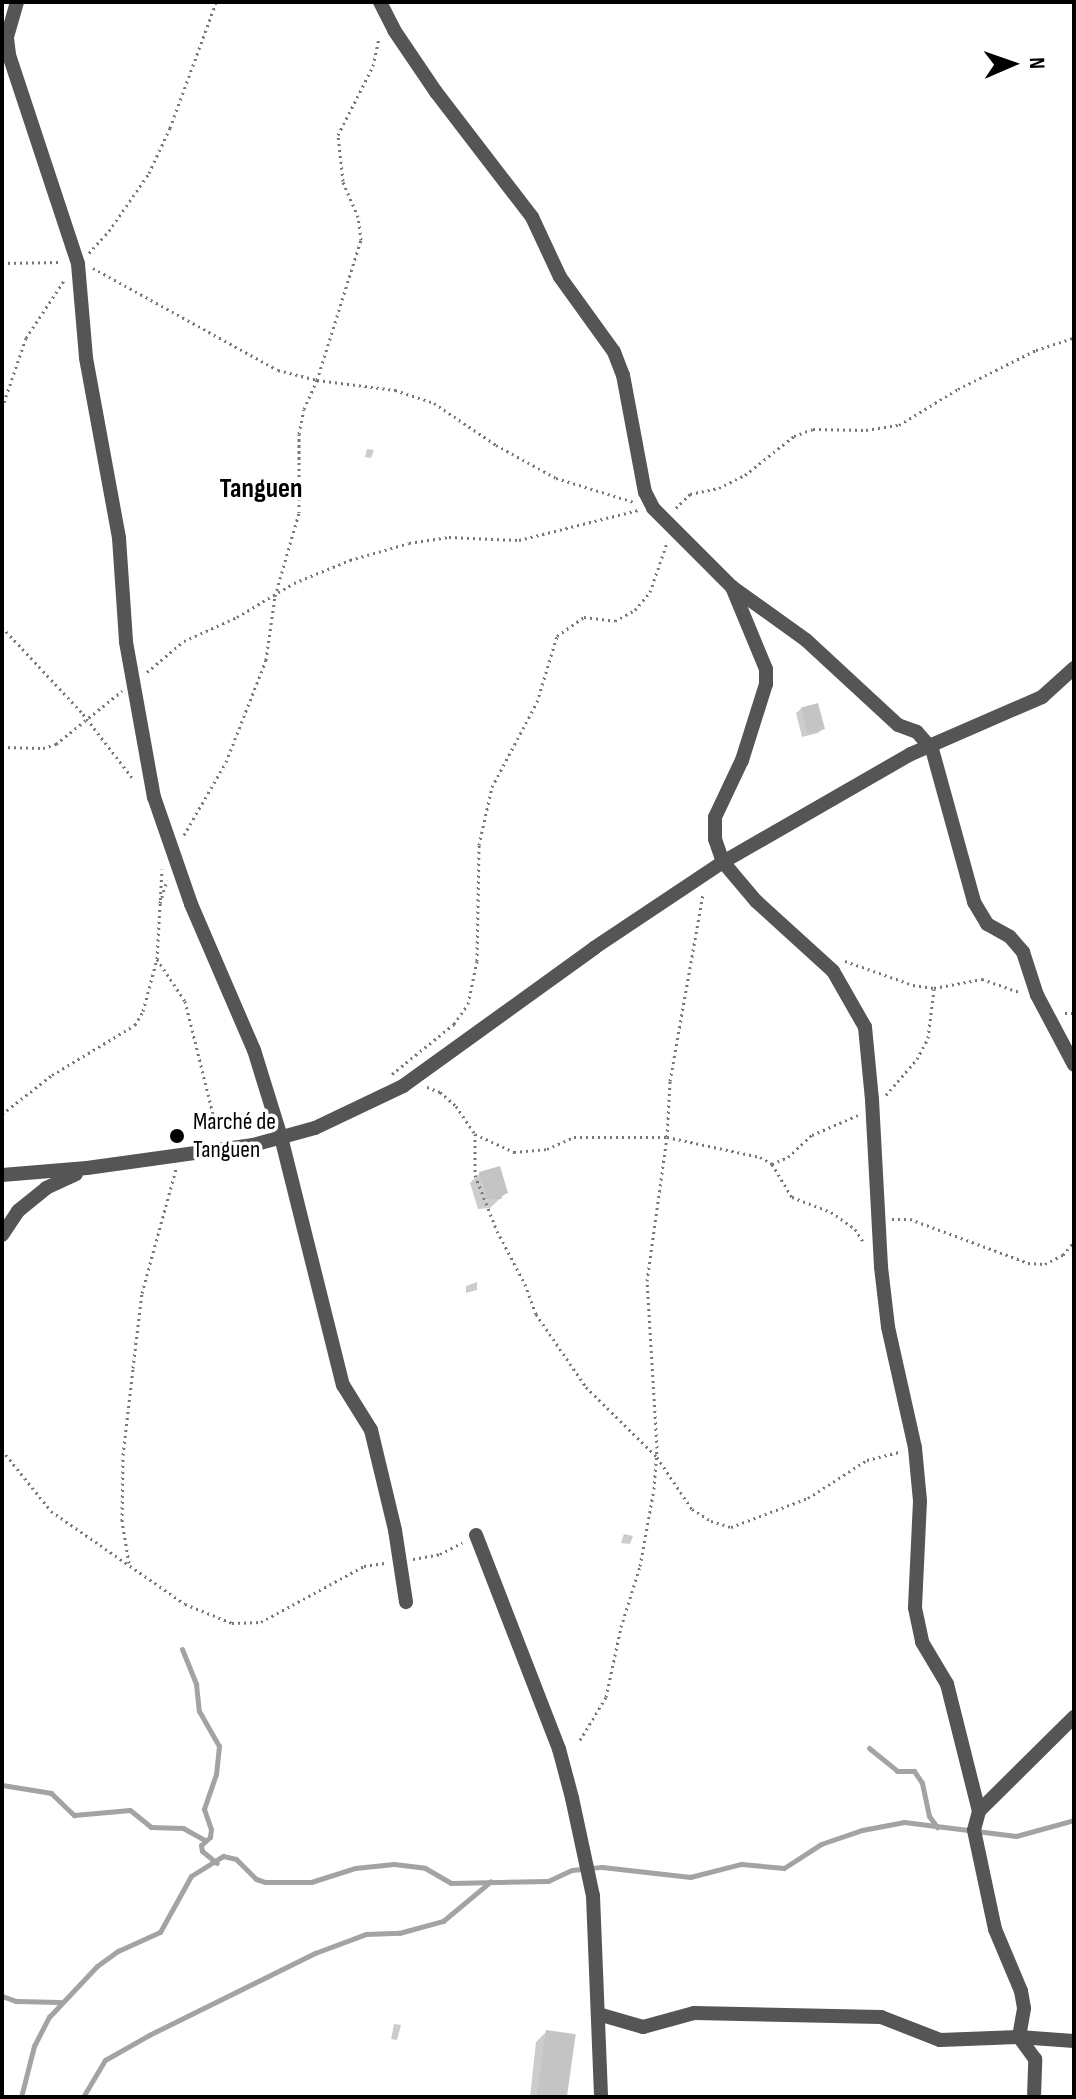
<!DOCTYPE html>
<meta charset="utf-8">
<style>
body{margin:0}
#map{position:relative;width:1076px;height:2099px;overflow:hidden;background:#fff;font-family:"Sofia Sans Condensed",sans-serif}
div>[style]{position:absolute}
.shadow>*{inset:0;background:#0003}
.stream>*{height:5px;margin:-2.5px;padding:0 2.5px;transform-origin:2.5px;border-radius:2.5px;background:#a3a3a3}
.building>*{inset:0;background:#c4c4c4;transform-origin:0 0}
.path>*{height:3px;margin-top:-1.5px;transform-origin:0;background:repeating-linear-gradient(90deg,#777 0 2px,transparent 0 6px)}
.minor>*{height:14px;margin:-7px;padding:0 7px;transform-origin:7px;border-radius:7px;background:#555}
.dots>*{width:22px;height:22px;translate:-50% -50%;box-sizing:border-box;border:4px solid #fff;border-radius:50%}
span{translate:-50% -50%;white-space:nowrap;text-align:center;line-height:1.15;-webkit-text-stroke:7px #fff;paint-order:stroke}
.poi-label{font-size:24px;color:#000}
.left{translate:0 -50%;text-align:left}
.quarter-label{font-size:28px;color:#000;font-weight:700}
.frame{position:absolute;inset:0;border:4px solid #000;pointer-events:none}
.north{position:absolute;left:972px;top:24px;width:80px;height:80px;-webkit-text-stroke:6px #fff;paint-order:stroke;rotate:88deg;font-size:22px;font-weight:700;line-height:32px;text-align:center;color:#000}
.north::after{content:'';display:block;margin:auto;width:28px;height:36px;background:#000;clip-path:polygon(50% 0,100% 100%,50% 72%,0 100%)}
</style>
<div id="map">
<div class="shadow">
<i style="clip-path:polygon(367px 449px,374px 450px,371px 458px,365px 457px)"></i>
<i style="clip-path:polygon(801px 709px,823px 729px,818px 733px,802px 737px,796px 713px)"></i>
<i style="clip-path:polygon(480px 1173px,506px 1193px,490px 1208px,478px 1209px,470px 1183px)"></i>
<i style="clip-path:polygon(477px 1282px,477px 1290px,466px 1293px,466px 1286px)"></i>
<i style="clip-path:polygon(624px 1534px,633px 1536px,630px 1544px,621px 1543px)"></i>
<i style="clip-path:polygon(394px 2024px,401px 2025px,397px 2040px,391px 2039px)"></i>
<i style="clip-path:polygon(546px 2032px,567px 2097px,530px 2097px,536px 2042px)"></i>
</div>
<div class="stream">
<i style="left:182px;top:1649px;width:38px;rotate:68deg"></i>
<i style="left:196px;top:1684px;width:27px;rotate:84deg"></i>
<i style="left:199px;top:1711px;width:40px;rotate:60.3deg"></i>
<i style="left:219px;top:1746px;width:28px;rotate:96deg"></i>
<i style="left:216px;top:1774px;width:37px;rotate:109deg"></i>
<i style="left:204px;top:1809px;width:21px;rotate:71deg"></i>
<i style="left:211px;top:1829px;width:8px;rotate:97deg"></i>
<i style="left:210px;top:1837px;width:12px;rotate:138deg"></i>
<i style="left:201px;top:1845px;width:6px;rotate:81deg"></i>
<i style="left:202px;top:1851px;width:19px;rotate:39deg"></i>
<i style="left:869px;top:1748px;width:36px;rotate:39deg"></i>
<i style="left:897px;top:1771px;width:17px"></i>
<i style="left:914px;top:1771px;width:14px;rotate:56deg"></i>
<i style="left:922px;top:1783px;width:34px;rotate:78deg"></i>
<i style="left:929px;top:1816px;width:14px;rotate:54deg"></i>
<i style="left:2px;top:1785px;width:50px;rotate:9.3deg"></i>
<i style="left:51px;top:1793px;width:32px;rotate:44deg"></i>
<i style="left:74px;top:1815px;width:56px;rotate:-5.1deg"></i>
<i style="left:130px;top:1810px;width:27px;rotate:39deg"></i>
<i style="left:151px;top:1827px;width:32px;rotate:2deg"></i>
<i style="left:183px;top:1828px;width:26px;rotate:29deg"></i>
<i style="left:2px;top:1996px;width:15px;rotate:20deg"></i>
<i style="left:16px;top:2001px;width:44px;rotate:1.3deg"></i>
<i style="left:21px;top:2097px;width:53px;rotate:-75.7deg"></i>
<i style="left:34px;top:2046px;width:33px;rotate:-63deg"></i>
<i style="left:49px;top:2017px;width:70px;rotate:-46.7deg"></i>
<i style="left:97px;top:1966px;width:26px;rotate:-36deg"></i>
<i style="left:118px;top:1951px;width:46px;rotate:-24.3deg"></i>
<i style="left:160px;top:1932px;width:64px;rotate:-61deg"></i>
<i style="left:191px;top:1876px;width:38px;rotate:-32deg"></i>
<i style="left:223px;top:1856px;width:13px;rotate:13deg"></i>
<i style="left:236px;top:1859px;width:28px;rotate:45deg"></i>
<i style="left:256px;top:1879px;width:9px;rotate:18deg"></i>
<i style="left:265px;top:1882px;width:46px"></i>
<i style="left:311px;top:1882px;width:46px;rotate:-17.7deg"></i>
<i style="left:355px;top:1868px;width:39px;rotate:-6deg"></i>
<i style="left:394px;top:1864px;width:31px;rotate:7deg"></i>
<i style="left:425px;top:1868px;width:30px;rotate:30deg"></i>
<i style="left:451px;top:1883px;width:97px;rotate:-1.2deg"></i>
<i style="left:548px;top:1881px;width:26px;rotate:-25deg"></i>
<i style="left:572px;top:1870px;width:30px;rotate:-6deg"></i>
<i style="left:602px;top:1867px;width:89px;rotate:6.5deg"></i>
<i style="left:690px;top:1877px;width:53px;rotate:-14.3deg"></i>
<i style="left:741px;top:1864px;width:43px;rotate:5.3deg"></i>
<i style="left:784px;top:1868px;width:44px;rotate:-33deg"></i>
<i style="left:821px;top:1844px;width:43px;rotate:-18.9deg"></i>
<i style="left:862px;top:1830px;width:43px;rotate:-10.8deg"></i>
<i style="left:904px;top:1822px;width:113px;rotate:7.1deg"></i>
<i style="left:1016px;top:1836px;width:60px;rotate:-15.4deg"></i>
<i style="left:83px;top:2097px;width:43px;rotate:-59.3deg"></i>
<i style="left:105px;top:2060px;width:51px;rotate:-29.6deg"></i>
<i style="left:149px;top:2035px;width:185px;rotate:-26.3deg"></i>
<i style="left:315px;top:1953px;width:54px;rotate:-20.4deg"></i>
<i style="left:366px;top:1934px;width:33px;rotate:-2deg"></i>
<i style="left:399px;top:1933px;width:46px;rotate:-15.3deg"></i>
<i style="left:443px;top:1921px;width:62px;rotate:-39.8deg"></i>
</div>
<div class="building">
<i style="left:818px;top:703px;width:27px;height:18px;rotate:75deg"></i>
<i style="clip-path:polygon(500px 1166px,508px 1193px,501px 1196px,502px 1199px,487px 1199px,479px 1172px)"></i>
<i style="left:546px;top:2030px;width:30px;height:67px;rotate:8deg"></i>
</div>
<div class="path">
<i style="left:89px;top:253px;width:30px;rotate:-48deg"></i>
<i style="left:109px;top:231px;width:70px;rotate:-55.4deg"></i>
<i style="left:149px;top:173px;width:50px;rotate:-65deg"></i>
<i style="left:170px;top:128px;width:134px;rotate:-69.9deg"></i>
<i style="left:2px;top:263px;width:60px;rotate:-1deg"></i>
<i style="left:93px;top:268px;width:211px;rotate:28.9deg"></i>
<i style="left:278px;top:370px;width:40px;rotate:14.4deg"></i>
<i style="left:317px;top:380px;width:79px;rotate:7.3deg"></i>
<i style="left:395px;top:390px;width:41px;rotate:18.4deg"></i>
<i style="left:434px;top:403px;width:75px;rotate:34.1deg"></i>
<i style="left:496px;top:445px;width:68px;rotate:28.8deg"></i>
<i style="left:556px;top:478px;width:82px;rotate:17.1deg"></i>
<i style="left:2px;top:408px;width:74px;rotate:-71.1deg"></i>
<i style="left:26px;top:338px;width:71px;rotate:-56.5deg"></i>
<i style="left:676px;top:508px;width:20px;rotate:-45deg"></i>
<i style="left:690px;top:494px;width:30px;rotate:-12deg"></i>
<i style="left:719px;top:488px;width:29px;rotate:-27deg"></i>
<i style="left:745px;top:475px;width:63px;rotate:-38.5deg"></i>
<i style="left:794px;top:436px;width:20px;rotate:-20deg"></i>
<i style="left:813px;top:429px;width:53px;rotate:1.1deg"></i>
<i style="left:866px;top:430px;width:33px;rotate:-9deg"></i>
<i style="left:899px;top:425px;width:69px;rotate:-31.4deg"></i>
<i style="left:958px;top:389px;width:87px;rotate:-26.6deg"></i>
<i style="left:1036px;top:350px;width:40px;rotate:-18deg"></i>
<i style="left:2px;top:627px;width:119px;rotate:47deg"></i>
<i style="left:83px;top:714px;width:83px;rotate:52.3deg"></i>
<i style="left:147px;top:672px;width:48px;rotate:-40deg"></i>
<i style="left:184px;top:641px;width:58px;rotate:-24.4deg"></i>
<i style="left:237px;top:617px;width:66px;rotate:-30.8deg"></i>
<i style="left:294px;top:583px;width:61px;rotate:-22.3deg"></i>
<i style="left:350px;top:560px;width:61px;rotate:-16.1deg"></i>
<i style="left:409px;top:543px;width:40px;rotate:-8.5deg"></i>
<i style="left:449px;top:537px;width:70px;rotate:2.5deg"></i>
<i style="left:519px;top:540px;width:123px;rotate:-14.1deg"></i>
<i style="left:2px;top:747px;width:41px;rotate:1.4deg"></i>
<i style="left:43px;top:748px;width:14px;rotate:-17deg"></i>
<i style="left:56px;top:744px;width:85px;rotate:-38.8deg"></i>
<i style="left:184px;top:835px;width:84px;rotate:-60.1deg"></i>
<i style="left:226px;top:762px;width:110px;rotate:-68.6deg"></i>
<i style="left:266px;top:660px;width:65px;rotate:-82deg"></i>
<i style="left:275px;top:596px;width:86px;rotate:-73.9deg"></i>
<i style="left:299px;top:513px;width:79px;rotate:-90deg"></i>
<i style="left:299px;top:434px;width:25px;rotate:-79deg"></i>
<i style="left:304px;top:409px;width:32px;rotate:-66deg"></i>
<i style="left:317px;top:380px;width:147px;rotate:-72.6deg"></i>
<i style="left:361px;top:240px;width:23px;rotate:-97deg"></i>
<i style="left:358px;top:217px;width:39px;rotate:-113deg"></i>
<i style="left:343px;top:181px;width:46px;rotate:-96.2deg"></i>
<i style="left:338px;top:135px;width:77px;rotate:-63.1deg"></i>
<i style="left:373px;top:66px;width:30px;rotate:-78deg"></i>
<i style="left:160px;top:903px;width:24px;rotate:-73deg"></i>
<i style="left:157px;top:959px;width:50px;rotate:56.3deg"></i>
<i style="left:185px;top:1001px;width:137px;rotate:76.1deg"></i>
<i style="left:845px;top:961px;width:72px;rotate:19.4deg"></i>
<i style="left:913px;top:985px;width:21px;rotate:8deg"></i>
<i style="left:934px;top:988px;width:49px;rotate:-10.6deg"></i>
<i style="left:982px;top:979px;width:42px;rotate:19.3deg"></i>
<i style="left:1065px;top:1013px;width:9px"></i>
<i style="left:392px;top:1074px;width:80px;rotate:-38.9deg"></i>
<i style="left:454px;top:1024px;width:24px;rotate:-55deg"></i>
<i style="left:468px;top:1004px;width:44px;rotate:-78.2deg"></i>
<i style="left:477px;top:961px;width:116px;rotate:-89deg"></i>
<i style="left:479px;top:845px;width:59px;rotate:-77.4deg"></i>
<i style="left:492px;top:787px;width:96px;rotate:-62.1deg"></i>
<i style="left:537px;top:702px;width:69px;rotate:-73.1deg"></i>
<i style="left:557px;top:636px;width:33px;rotate:-35deg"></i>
<i style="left:584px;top:617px;width:31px;rotate:7deg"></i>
<i style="left:615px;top:621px;width:23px;rotate:-29deg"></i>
<i style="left:635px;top:610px;width:23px;rotate:-50deg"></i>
<i style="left:650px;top:592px;width:52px;rotate:-70.9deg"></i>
<i style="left:427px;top:1087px;width:14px;rotate:21deg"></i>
<i style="left:440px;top:1092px;width:21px;rotate:41deg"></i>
<i style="left:456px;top:1106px;width:34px;rotate:56deg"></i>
<i style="left:475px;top:1134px;width:43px;rotate:24.8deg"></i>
<i style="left:514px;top:1152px;width:33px;rotate:-5deg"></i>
<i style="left:547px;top:1149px;width:30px;rotate:-24deg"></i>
<i style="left:574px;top:1137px;width:93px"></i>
<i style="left:667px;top:1137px;width:95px;rotate:12.1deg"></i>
<i style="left:760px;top:1157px;width:14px;rotate:30deg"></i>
<i style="left:772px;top:1164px;width:39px;rotate:59deg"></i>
<i style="left:792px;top:1197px;width:42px;rotate:21deg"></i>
<i style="left:831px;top:1212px;width:29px;rotate:35deg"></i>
<i style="left:855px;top:1229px;width:17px;rotate:57deg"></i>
<i style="left:886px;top:1095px;width:48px;rotate:-49.3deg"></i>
<i style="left:917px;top:1059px;width:24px;rotate:-62deg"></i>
<i style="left:928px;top:1038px;width:49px;rotate:-83deg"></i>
<i style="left:2px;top:1114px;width:63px;rotate:-38deg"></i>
<i style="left:52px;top:1075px;width:97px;rotate:-31.1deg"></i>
<i style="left:135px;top:1025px;width:16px;rotate:-60deg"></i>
<i style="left:143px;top:1011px;width:54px;rotate:-74.9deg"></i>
<i style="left:157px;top:959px;width:90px;rotate:-86.8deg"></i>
<i style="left:475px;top:1134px;width:41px;rotate:90deg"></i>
<i style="left:475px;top:1175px;width:60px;rotate:68.6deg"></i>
<i style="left:497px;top:1231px;width:60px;rotate:62.2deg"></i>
<i style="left:525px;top:1284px;width:32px;rotate:70deg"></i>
<i style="left:536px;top:1314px;width:88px;rotate:55.6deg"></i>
<i style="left:586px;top:1387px;width:100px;rotate:44.6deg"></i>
<i style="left:657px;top:1457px;width:63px;rotate:56.1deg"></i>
<i style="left:692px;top:1509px;width:22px;rotate:32deg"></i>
<i style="left:711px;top:1521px;width:21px;rotate:17deg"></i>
<i style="left:731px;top:1527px;width:82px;rotate:-20.6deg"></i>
<i style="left:808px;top:1498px;width:70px;rotate:-32.8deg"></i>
<i style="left:867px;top:1460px;width:36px;rotate:-14deg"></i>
<i style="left:772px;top:1164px;width:17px;rotate:-24deg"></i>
<i style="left:788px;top:1157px;width:33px;rotate:-43deg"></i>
<i style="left:812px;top:1135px;width:50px;rotate:-23.5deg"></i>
<i style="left:892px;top:1219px;width:18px"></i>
<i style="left:910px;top:1219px;width:126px;rotate:20.4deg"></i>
<i style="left:1028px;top:1263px;width:17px;rotate:3deg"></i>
<i style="left:1045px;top:1264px;width:20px;rotate:-27deg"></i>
<i style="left:1063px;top:1255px;width:17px;rotate:-50deg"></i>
<i style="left:2px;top:1450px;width:78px;rotate:51.2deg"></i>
<i style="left:51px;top:1511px;width:163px;rotate:34.8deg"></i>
<i style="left:185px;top:1604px;width:51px;rotate:22deg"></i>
<i style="left:232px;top:1623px;width:29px;rotate:-2deg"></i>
<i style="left:261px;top:1622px;width:117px;rotate:-28.5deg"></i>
<i style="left:364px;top:1566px;width:21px;rotate:-8deg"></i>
<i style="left:413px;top:1559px;width:27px;rotate:-10deg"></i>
<i style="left:440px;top:1554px;width:25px;rotate:-27deg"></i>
<i style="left:129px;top:1563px;width:43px;rotate:-99.5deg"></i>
<i style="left:122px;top:1521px;width:66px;rotate:-89.1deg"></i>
<i style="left:123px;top:1455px;width:88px;rotate:-83.4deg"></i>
<i style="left:133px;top:1368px;width:76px;rotate:-83.2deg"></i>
<i style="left:142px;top:1293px;width:129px;rotate:-74.7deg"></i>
<i style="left:580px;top:1740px;width:50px;rotate:-58.8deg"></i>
<i style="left:606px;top:1697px;width:72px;rotate:-77.9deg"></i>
<i style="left:621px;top:1627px;width:64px;rotate:-72.7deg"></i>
<i style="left:640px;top:1566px;width:78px;rotate:-79.7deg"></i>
<i style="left:654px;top:1489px;width:41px;rotate:-85.8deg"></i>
<i style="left:657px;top:1448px;width:167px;rotate:-93.4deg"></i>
<i style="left:647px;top:1281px;width:145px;rotate:-82.1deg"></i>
<i style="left:667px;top:1137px;width:56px;rotate:-86.9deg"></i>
<i style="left:670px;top:1081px;width:190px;rotate:-80deg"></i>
</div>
<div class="minor">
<i style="left:17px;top:2px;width:37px;rotate:106deg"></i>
<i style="left:7px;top:38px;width:17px;rotate:83deg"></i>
<i style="left:9px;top:55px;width:220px;rotate:71.7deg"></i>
<i style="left:78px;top:264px;width:94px;rotate:85.1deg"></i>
<i style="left:86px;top:358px;width:183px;rotate:79.6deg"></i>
<i style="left:119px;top:538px;width:104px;rotate:86.1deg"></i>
<i style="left:126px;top:642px;width:158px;rotate:79.8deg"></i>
<i style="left:154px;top:797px;width:113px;rotate:70.9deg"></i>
<i style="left:191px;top:904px;width:159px;rotate:66.7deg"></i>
<i style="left:254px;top:1050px;width:91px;rotate:72.8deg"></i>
<i style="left:281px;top:1137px;width:256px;rotate:76deg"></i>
<i style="left:343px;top:1385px;width:53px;rotate:58.1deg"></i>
<i style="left:371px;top:1430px;width:103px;rotate:76.5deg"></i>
<i style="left:395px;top:1530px;width:73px;rotate:81.3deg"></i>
<i style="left:380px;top:2px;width:31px;rotate:63deg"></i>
<i style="left:394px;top:30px;width:75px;rotate:55.9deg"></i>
<i style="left:436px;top:92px;width:158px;rotate:52.5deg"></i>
<i style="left:532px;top:217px;width:66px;rotate:65deg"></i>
<i style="left:560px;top:277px;width:92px;rotate:54.2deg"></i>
<i style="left:614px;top:352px;width:25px;rotate:69deg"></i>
<i style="left:623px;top:375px;width:119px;rotate:79.4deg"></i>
<i style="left:645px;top:492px;width:18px;rotate:63deg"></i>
<i style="left:653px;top:508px;width:112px;rotate:45deg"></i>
<i style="left:732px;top:587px;width:91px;rotate:35.6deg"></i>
<i style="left:806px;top:640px;width:125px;rotate:42.7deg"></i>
<i style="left:898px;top:725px;width:20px;rotate:20deg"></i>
<i style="left:917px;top:732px;width:23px;rotate:49deg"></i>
<i style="left:932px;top:749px;width:159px;rotate:74.6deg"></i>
<i style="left:974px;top:902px;width:26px;rotate:59deg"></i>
<i style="left:987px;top:924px;width:26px;rotate:29deg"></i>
<i style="left:1010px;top:937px;width:20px;rotate:49deg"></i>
<i style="left:1023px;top:952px;width:45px;rotate:72deg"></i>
<i style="left:1037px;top:995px;width:79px;rotate:62.1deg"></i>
<i style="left:732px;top:587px;width:89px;rotate:67.5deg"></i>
<i style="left:766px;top:669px;width:15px;rotate:90deg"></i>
<i style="left:766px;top:684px;width:80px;rotate:107.5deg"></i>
<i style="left:742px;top:760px;width:63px;rotate:115.3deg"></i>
<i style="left:715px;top:817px;width:22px;rotate:90deg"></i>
<i style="left:715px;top:839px;width:24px;rotate:71deg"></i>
<i style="left:723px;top:862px;width:51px;rotate:49.8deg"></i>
<i style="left:756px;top:901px;width:104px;rotate:42.3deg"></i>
<i style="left:833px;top:971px;width:64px;rotate:60.3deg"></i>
<i style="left:865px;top:1027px;width:73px;rotate:84.5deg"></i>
<i style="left:872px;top:1100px;width:167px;rotate:86.9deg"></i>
<i style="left:881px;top:1267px;width:60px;rotate:83.3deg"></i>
<i style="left:888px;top:1327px;width:124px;rotate:77.4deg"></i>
<i style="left:915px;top:1448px;width:53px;rotate:84.6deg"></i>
<i style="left:920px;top:1501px;width:107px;rotate:92.7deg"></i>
<i style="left:915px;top:1608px;width:35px;rotate:78deg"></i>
<i style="left:922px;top:1642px;width:49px;rotate:59.2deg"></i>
<i style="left:947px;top:1684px;width:131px;rotate:75.9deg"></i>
<i style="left:2px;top:1175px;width:85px;rotate:-4.7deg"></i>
<i style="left:87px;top:1168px;width:168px;rotate:-7.9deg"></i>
<i style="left:253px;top:1145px;width:64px;rotate:-15.3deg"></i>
<i style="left:315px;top:1128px;width:98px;rotate:-25.5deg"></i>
<i style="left:403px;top:1086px;width:236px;rotate:-35.8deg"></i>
<i style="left:594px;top:948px;width:155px;rotate:-33.7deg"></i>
<i style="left:723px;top:862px;width:217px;rotate:-29.9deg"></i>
<i style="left:911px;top:754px;width:143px;rotate:-23.5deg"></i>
<i style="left:1042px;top:697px;width:43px;rotate:-42.2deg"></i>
<i style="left:2px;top:1235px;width:29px;rotate:-56deg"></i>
<i style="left:18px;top:1211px;width:36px;rotate:-39deg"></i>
<i style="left:46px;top:1188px;width:33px;rotate:-25deg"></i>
<i style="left:476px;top:1535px;width:230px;rotate:68.8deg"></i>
<i style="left:559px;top:1749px;width:51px;rotate:75.1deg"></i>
<i style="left:572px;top:1798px;width:100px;rotate:77.9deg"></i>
<i style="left:593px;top:1896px;width:201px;rotate:87.7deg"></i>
<i style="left:598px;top:2014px;width:47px;rotate:16.1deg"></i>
<i style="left:643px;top:2027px;width:53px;rotate:-15.4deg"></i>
<i style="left:694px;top:2013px;width:187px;rotate:1.2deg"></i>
<i style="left:881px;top:2017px;width:63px;rotate:21.3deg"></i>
<i style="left:940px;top:2040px;width:79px;rotate:-2.2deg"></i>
<i style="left:1019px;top:2037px;width:55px;rotate:4.2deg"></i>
<i style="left:1034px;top:2097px;width:38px;rotate:-88deg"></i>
<i style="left:1035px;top:2059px;width:27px;rotate:-126deg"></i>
<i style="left:1019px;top:2037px;width:29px;rotate:-80deg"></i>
<i style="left:1024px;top:2008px;width:17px;rotate:-100deg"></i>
<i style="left:1021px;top:1991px;width:67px;rotate:-112.8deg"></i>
<i style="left:995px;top:1929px;width:101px;rotate:-102deg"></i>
<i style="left:974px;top:1830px;width:20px;rotate:-75deg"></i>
<i style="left:979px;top:1811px;width:134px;rotate:-44.7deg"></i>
</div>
<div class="dots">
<i style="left:177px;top:1136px;background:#000"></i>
</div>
<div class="poi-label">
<span class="left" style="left:193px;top:1136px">Marché de<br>Tanguen</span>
</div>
<div class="quarter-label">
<span style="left:261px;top:489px">Tanguen</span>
</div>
<div class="frame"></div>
<div class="north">N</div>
</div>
